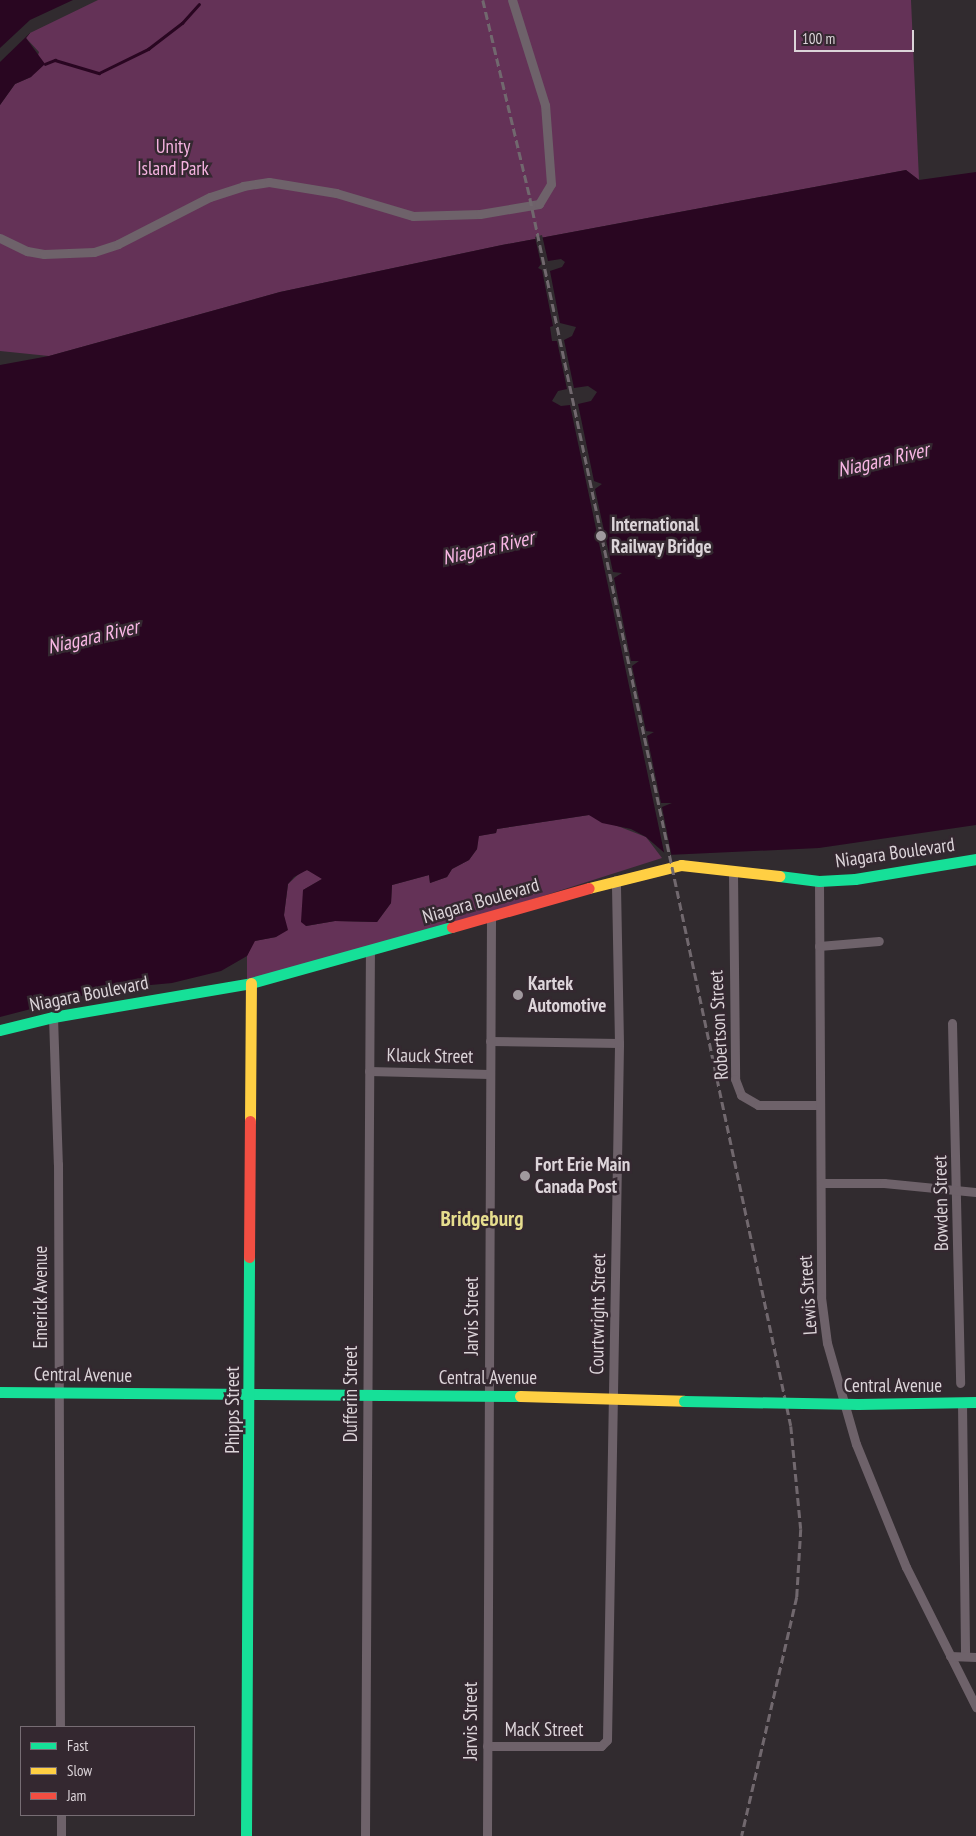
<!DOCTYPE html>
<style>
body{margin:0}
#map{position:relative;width:976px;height:1836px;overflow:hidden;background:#312b2f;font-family:"PT Sans Narrow",sans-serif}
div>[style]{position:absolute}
.green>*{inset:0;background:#643257}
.water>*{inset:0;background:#290621}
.pier>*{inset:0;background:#312b2f}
.stream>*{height:2.5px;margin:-1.25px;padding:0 1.25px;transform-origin:1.25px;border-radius:1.25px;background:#290621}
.street>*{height:9px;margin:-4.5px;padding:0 4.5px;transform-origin:4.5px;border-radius:4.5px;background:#6e626a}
.fast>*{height:11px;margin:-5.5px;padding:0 5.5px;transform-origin:5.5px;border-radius:5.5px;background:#16e098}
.slow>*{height:11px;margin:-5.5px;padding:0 5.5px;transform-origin:5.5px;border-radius:5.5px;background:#ffcf43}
.jam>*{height:11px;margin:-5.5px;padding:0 5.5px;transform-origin:5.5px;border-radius:5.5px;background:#f24e42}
.rail>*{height:2.5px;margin-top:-1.25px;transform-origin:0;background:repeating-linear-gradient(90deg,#71686e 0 8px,transparent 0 12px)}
.fast-bridge>*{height:11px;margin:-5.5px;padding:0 5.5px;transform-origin:5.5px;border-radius:5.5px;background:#16e098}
.dots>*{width:14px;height:14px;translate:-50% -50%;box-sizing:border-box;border:2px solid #342830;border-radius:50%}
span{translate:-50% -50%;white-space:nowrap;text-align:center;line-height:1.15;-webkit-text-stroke:5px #342830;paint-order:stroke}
.park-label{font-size:19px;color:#f5b3e0}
.poi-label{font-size:19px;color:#dcd4d9;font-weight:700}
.left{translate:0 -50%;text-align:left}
.street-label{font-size:19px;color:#dcd4d9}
.water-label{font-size:20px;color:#f9b7e5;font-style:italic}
.quarter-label{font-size:21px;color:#e6dd8e;font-weight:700}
.legend{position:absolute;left:20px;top:1726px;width:175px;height:90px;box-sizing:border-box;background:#342830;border:1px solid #776d74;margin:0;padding:6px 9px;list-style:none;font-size:15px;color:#dcd4d9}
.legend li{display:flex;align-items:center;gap:10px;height:25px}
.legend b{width:25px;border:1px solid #776d74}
.scale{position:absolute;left:794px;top:30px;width:120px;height:22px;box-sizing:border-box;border:2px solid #dcd4d9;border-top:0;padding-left:6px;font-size:15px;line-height:18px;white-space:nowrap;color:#dcd4d9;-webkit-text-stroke:4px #342830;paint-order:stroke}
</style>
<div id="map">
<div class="green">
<i style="clip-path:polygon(98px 0,911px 0,919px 180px,906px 170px,502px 245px,280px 292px,49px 356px,0 351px,0 105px,15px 84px,31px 77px,39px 52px,26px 38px,30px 33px)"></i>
<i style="clip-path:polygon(589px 815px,646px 837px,662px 858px,521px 903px,247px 981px,247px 956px,254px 941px,276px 937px,284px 915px,288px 884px,301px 872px,307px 870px,321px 875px,322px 879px,303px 890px,306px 926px,335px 921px,377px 922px,391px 903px,392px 885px,429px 875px,430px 883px,447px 877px,452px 869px,469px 860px,477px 849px,478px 836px,496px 833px,497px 829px)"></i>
</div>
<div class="water">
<i style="clip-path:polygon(0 0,73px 0,30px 20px,30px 33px,26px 38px,45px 64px,31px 77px,15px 84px,0 105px)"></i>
<i style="clip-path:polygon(906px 170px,919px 180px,976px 172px,976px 825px,819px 848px,667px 855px,646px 837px,631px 829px,602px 823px,589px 815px,497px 829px,496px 833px,479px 836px,477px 849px,469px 860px,452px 869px,447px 877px,430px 883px,429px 875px,392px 885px,391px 903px,377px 922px,335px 921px,306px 926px,301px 922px,303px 890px,322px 879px,307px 870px,294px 877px,288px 884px,284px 915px,288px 930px,276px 937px,255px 941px,247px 956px,221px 971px,172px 983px,108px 989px,0 1017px,0 365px,49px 356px,280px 292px,502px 245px)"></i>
</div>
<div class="pier">
<i style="clip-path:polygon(30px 20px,30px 33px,0 62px,0 48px)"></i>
<i style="clip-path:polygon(542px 235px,548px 261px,561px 259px,565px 262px,562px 267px,550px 271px,560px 323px,576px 327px,572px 336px,564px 340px,574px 388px,588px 386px,597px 392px,591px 401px,578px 404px,594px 481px,602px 484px,595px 489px,613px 572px,622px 573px,614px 578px,631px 661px,639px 661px,632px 666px,646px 731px,654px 732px,647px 736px,661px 803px,672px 803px,662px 807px,672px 858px,665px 857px,570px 405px,561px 406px,552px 401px,558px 391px,567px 389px,557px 341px,552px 341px,550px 327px,553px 326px,542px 270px,538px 268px,541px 264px,535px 237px)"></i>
</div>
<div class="stream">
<i style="left:45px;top:64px;width:11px;rotate:-22deg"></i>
<i style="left:55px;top:60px;width:46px;rotate:16.5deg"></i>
<i style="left:99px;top:73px;width:55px;rotate:-26.1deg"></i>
<i style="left:148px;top:49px;width:43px;rotate:-37.4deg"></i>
<i style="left:182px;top:23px;width:25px;rotate:-48deg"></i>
</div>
<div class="street">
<i style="left:0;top:238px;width:30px;rotate:26deg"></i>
<i style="left:27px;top:251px;width:17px;rotate:10deg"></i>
<i style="left:44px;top:254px;width:50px;rotate:-2.3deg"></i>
<i style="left:94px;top:252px;width:25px;rotate:-18deg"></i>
<i style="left:118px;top:244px;width:103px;rotate:-27.1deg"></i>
<i style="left:210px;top:197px;width:35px;rotate:-18deg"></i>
<i style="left:243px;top:186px;width:26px;rotate:-9deg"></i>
<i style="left:269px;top:182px;width:68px;rotate:9.3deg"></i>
<i style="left:336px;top:193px;width:80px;rotate:16.6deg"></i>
<i style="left:413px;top:216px;width:67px;rotate:-1.7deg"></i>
<i style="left:480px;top:214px;width:60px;rotate:-9.6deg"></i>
<i style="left:539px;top:204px;width:23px;rotate:-59deg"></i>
<i style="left:551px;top:184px;width:79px;rotate:-94.3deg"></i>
<i style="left:545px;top:105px;width:110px;rotate:-107.4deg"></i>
<i style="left:733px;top:872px;width:207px;rotate:89.4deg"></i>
<i style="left:735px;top:1079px;width:17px;rotate:69deg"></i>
<i style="left:741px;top:1095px;width:20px;rotate:30deg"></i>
<i style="left:758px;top:1105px;width:62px"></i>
<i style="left:819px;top:881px;width:416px;rotate:89.7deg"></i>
<i style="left:821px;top:1297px;width:46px;rotate:82.6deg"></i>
<i style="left:827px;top:1343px;width:105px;rotate:74deg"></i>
<i style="left:856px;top:1444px;width:133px;rotate:67.9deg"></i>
<i style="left:906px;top:1567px;width:157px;rotate:63.4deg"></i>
<i style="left:819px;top:946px;width:60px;rotate:-4.8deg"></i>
<i style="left:53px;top:1017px;width:147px;rotate:88.1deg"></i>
<i style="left:58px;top:1164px;width:563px;rotate:89.8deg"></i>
<i style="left:952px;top:1023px;width:360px;rotate:88.7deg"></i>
<i style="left:490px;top:1041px;width:129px;rotate:0.9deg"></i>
<i style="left:369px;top:1071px;width:120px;rotate:1.4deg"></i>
<i style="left:822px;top:1183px;width:62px"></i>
<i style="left:884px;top:1183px;width:92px;rotate:5.6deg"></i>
<i style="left:962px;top:1403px;width:253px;rotate:89.3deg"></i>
<i style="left:950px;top:1656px;width:26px;rotate:2deg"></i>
<i style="left:487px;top:1746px;width:114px"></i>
<i style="left:601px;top:1746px;width:8px;rotate:-45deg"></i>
<i style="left:607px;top:1740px;width:697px;rotate:-89.01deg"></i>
<i style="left:619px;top:1043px;width:163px;rotate:-91.1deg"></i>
<i style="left:61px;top:1815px;width:21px;rotate:90deg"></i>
<i style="left:365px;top:1836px;width:884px;rotate:-89.68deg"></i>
<i style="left:487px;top:1836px;width:919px;rotate:-89.75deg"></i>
</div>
<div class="fast">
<i style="left:779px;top:876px;width:40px;rotate:7.1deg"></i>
<i style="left:819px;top:881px;width:36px;rotate:-3deg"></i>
<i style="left:855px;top:879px;width:123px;rotate:-9.4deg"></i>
<i style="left:0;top:1030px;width:55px;rotate:-13.8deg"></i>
<i style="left:53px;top:1017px;width:201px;rotate:-9.7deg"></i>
<i style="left:251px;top:983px;width:209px;rotate:-15.6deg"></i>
<i style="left:0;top:1392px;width:520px;rotate:0.44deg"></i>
<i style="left:858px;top:1404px;width:118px;rotate:-1deg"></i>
<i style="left:246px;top:1836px;width:579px;rotate:-89.7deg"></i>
</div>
<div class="slow">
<i style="left:589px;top:888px;width:95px;rotate:-14deg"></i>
<i style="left:681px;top:865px;width:99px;rotate:6.4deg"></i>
<i style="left:250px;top:1121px;width:138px;rotate:-89.6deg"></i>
<i style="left:520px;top:1396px;width:164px;rotate:1.7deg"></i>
</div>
<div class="jam">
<i style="left:452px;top:927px;width:142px;rotate:-15.9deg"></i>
<i style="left:249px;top:1257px;width:136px;rotate:-89.6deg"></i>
</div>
<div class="rail">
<i style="left:483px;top:0;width:204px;rotate:76.6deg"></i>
<i style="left:530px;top:198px;width:1255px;rotate:78deg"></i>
<i style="left:791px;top:1426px;width:103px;rotate:84.5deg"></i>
<i style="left:801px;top:1529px;width:68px;rotate:93.4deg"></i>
<i style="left:797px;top:1597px;width:245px;rotate:103deg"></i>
</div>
<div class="fast-bridge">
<i style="left:684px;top:1401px;width:174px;rotate:1deg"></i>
</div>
<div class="dots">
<i style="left:601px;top:536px;background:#a0999e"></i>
<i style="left:518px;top:995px;background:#a0999e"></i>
<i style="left:525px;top:1176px;background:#a0999e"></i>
</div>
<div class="park-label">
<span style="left:173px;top:158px">Unity<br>Island Park</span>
</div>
<div class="poi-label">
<span class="left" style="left:611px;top:536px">International<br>Railway Bridge</span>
<span class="left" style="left:528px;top:995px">Kartek<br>Automotive</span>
<span class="left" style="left:535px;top:1176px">Fort Erie Main<br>Canada Post</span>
</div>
<div class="street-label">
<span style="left:895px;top:853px;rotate:-8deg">Niagara Boulevard</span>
<span style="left:481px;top:901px;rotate:-16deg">Niagara Boulevard</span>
<span style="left:89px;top:994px;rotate:-11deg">Niagara Boulevard</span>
<span style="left:719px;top:1025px;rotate:-93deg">Robertson Street</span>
<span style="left:430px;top:1056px;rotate:1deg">Klauck Street</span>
<span style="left:941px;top:1203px;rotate:-91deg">Bowden Street</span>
<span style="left:808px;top:1295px;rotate:-94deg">Lewis Street</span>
<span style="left:41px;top:1297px;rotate:-90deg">Emerick Avenue</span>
<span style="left:598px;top:1314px;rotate:-89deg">Courtwright Street</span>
<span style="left:472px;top:1316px;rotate:-90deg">Jarvis Street</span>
<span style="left:83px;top:1375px;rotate:1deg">Central Avenue</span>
<span style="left:488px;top:1378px">Central Avenue</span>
<span style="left:893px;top:1386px">Central Avenue</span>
<span style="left:351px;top:1394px;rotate:-90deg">Dufferin Street</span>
<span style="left:233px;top:1410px;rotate:-90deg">Phipps Street</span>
<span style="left:471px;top:1721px;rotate:-90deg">Jarvis Street</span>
<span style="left:544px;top:1730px">MacK Street</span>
</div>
<div class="water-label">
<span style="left:883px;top:460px;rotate:-13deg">Niagara River</span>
<span style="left:488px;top:548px;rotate:-13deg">Niagara River</span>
<span style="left:93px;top:637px;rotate:-13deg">Niagara River</span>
</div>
<div class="quarter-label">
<span style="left:482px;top:1219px">Bridgeburg</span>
</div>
<ul class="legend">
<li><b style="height:6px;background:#16e098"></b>Fast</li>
<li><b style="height:6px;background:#ffcf43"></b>Slow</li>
<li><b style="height:6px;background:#f24e42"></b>Jam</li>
</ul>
<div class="scale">100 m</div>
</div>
